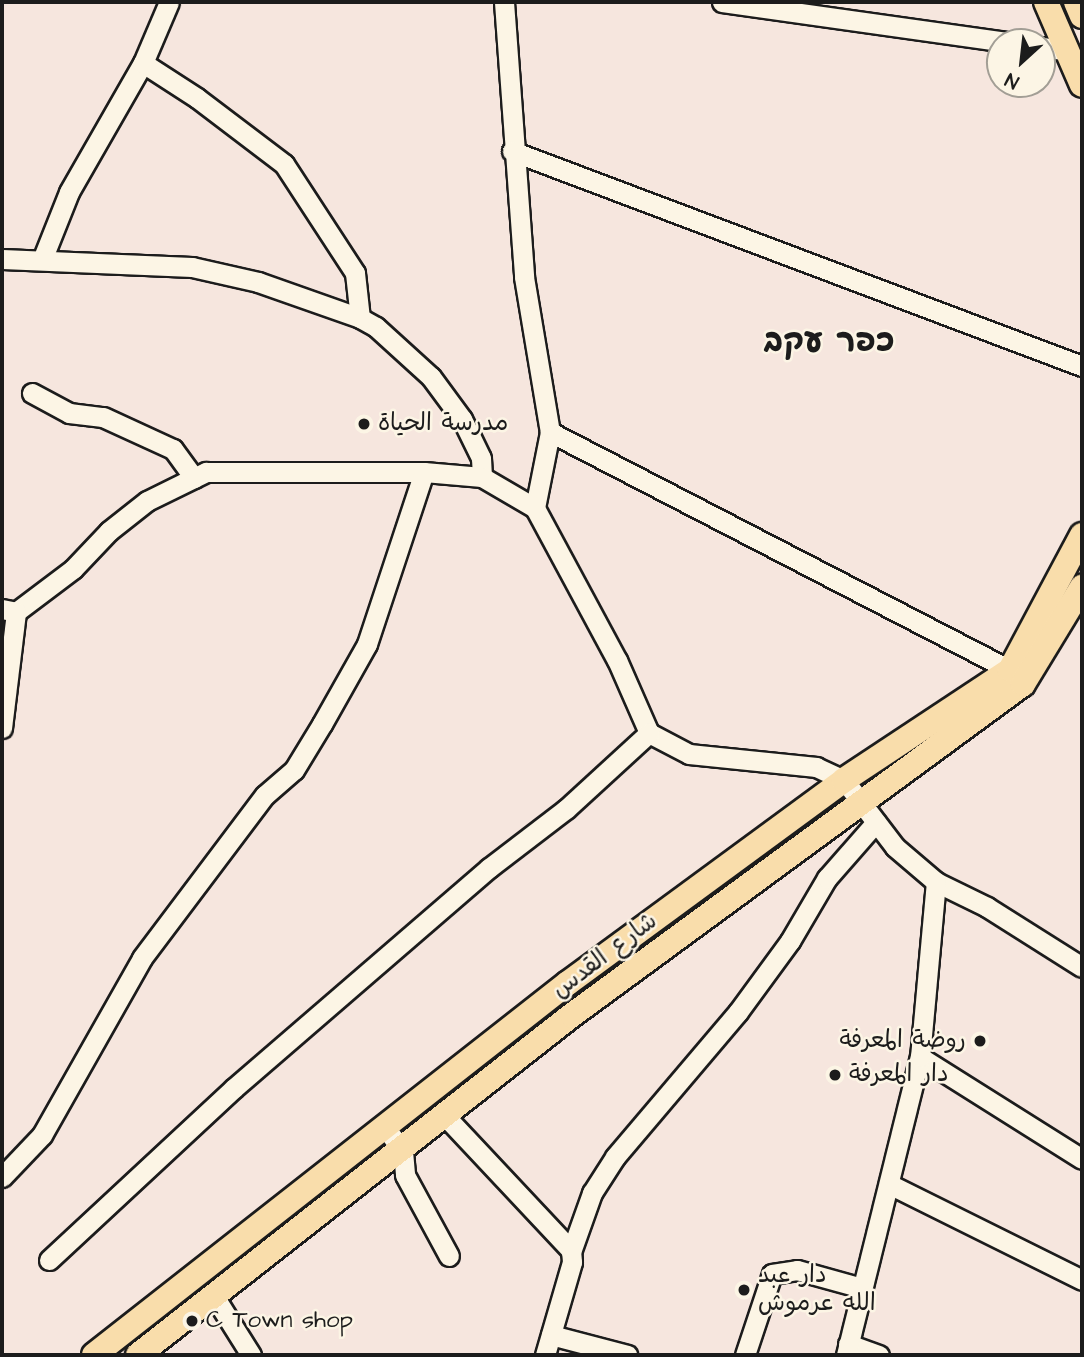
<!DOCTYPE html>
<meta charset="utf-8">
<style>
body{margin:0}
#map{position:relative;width:1084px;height:1357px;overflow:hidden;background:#f6e6de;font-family:"Architects Daughter","Playpen Sans Arabic","Playpen Sans Hebrew",sans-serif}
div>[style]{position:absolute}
.roads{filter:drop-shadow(2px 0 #1c1c1c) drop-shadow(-2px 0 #1c1c1c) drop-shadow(0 2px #1c1c1c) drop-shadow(0 -2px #1c1c1c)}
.minor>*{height:19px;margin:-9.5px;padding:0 9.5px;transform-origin:9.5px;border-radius:9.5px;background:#fcf5e5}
.major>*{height:24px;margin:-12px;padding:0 12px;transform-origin:12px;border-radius:12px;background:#f9ddab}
.dots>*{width:19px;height:19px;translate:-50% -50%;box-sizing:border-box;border:4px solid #fcf5e5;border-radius:50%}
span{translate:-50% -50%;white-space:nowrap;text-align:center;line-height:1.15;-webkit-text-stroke:5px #fcf5e5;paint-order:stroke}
.poi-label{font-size:24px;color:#1c1c1c}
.left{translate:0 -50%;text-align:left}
.right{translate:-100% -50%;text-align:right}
.street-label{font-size:24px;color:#1c1c1c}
.district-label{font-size:32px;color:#1c1c1c;font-weight:700}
.frame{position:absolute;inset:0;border:4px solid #1c1c1c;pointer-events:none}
.north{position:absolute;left:986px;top:28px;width:70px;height:70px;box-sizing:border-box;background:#fcf5e5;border:2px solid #a29e95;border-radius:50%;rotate:207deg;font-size:19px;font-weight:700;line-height:28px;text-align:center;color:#1c1c1c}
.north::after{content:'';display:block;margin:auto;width:24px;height:32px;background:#1c1c1c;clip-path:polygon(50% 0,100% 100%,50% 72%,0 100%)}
</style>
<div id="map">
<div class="roads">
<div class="minor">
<i style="left:504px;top:2px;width:276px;rotate:85.8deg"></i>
<i style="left:524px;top:277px;width:157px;rotate:80.5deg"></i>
<i style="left:550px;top:432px;width:77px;rotate:101.2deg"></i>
<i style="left:535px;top:508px;width:173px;rotate:61.7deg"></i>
<i style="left:617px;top:660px;width:80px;rotate:66.3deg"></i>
<i style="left:649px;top:733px;width:45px;rotate:27.7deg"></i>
<i style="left:689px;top:754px;width:128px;rotate:5.8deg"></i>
<i style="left:816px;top:767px;width:31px;rotate:25deg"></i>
<i style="left:844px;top:780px;width:84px;rotate:52.7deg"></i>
<i style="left:895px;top:847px;width:54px;rotate:40.5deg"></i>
<i style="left:936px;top:882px;width:57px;rotate:26.1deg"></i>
<i style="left:987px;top:907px;width:112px;rotate:32.3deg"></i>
<i style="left:722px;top:2px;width:289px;rotate:8deg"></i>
<i style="left:1042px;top:47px;width:27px;rotate:8deg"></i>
<i style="left:143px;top:63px;width:64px;rotate:32.9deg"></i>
<i style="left:197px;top:98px;width:109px;rotate:37.2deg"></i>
<i style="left:284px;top:164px;width:130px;rotate:56.9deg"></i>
<i style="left:355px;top:273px;width:45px;rotate:83.7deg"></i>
<i style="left:512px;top:151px;width:609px;rotate:20.67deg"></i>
<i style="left:2px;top:259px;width:190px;rotate:2.4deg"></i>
<i style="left:192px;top:267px;width:68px;rotate:12.8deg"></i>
<i style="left:258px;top:282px;width:108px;rotate:19.4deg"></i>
<i style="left:360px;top:318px;width:18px;rotate:29deg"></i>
<i style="left:376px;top:327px;width:74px;rotate:42.3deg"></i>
<i style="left:431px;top:377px;width:52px;rotate:53.6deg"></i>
<i style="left:462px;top:419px;width:43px;rotate:64deg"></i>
<i style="left:481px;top:458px;width:19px;rotate:87deg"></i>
<i style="left:42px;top:260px;width:73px;rotate:-68.3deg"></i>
<i style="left:69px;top:192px;width:149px;rotate:-60.2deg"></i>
<i style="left:143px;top:63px;width:66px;rotate:-66.9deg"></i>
<i style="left:32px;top:393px;width:42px;rotate:28.4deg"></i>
<i style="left:69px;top:413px;width:34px;rotate:7deg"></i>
<i style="left:103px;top:417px;width:77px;rotate:24.6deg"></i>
<i style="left:173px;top:449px;width:36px;rotate:54deg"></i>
<i style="left:550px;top:432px;width:518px;rotate:27.36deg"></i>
<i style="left:2px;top:609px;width:14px;rotate:12deg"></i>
<i style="left:16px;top:612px;width:71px;rotate:-37deg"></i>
<i style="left:73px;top:569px;width:52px;rotate:-46.5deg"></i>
<i style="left:109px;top:531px;width:48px;rotate:-38.3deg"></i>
<i style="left:147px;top:501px;width:66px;rotate:-26.2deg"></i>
<i style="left:206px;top:472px;width:218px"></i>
<i style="left:2px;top:728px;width:117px;rotate:-83.1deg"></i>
<i style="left:920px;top:1057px;width:191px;rotate:32.2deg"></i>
<i style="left:446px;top:1117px;width:183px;rotate:46.8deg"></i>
<i style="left:571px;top:1250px;width:12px;rotate:85deg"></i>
<i style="left:572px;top:1262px;width:97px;rotate:106.2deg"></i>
<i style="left:384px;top:1126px;width:31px;rotate:53deg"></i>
<i style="left:403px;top:1151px;width:24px;rotate:85deg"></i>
<i style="left:405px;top:1175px;width:92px;rotate:61.5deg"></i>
<i style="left:2px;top:1177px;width:58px;rotate:-46.4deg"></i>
<i style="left:42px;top:1135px;width:203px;rotate:-60.5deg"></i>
<i style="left:142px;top:958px;width:204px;rotate:-53deg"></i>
<i style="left:265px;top:795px;width:38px;rotate:-41deg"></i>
<i style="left:294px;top:770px;width:54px;rotate:-58.7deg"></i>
<i style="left:322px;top:724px;width:92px;rotate:-60.6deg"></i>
<i style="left:367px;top:644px;width:181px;rotate:-71.7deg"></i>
<i style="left:424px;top:472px;width:58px;rotate:4.9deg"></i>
<i style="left:482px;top:477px;width:61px;rotate:30.3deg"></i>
<i style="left:891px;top:1185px;width:213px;rotate:26.4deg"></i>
<i style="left:571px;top:1252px;width:63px;rotate:-70.4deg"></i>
<i style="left:592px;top:1193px;width:43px;rotate:-57.4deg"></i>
<i style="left:615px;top:1157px;width:190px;rotate:-49.7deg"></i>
<i style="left:738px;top:1012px;width:88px;rotate:-53.8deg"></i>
<i style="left:790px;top:941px;width:73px;rotate:-59.6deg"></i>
<i style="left:827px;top:878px;width:74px;rotate:-48.8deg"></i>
<i style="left:49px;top:1260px;width:253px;rotate:-42.9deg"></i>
<i style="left:234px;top:1088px;width:337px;rotate:-40.8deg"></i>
<i style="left:489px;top:868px;width:97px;rotate:-37.5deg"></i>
<i style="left:566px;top:809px;width:113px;rotate:-42.5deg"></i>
<i style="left:214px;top:1296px;width:70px;rotate:57.9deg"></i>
<i style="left:551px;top:1335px;width:79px;rotate:14.7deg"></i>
<i style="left:848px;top:1344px;width:33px;rotate:20deg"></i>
<i style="left:745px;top:1355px;width:85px;rotate:-71.6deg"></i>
<i style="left:772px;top:1274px;width:25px;rotate:-9deg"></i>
<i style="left:797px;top:1270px;width:67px;rotate:15.5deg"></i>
<i style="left:846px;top:1355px;width:307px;rotate:-76.1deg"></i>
<i style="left:920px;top:1057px;width:176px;rotate:-84.8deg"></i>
</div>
<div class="major">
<i style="left:1046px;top:2px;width:90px;rotate:66.6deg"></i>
<i style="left:1076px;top:2px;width:15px;rotate:67deg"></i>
<i style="left:94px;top:1355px;width:603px;rotate:-38.13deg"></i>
<i style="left:568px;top:983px;width:343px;rotate:-36.3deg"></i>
<i style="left:844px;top:780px;width:199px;rotate:-33.5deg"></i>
<i style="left:1010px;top:670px;width:153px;rotate:-61.9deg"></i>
<i style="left:138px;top:1355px;width:551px;rotate:-38.08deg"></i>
<i style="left:572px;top:1015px;width:559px;rotate:-36.28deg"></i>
<i style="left:1023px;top:684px;width:114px;rotate:-58.7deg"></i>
</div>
</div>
<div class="dots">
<i style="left:364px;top:424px;background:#1c1c1c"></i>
<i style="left:980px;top:1041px;background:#1c1c1c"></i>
<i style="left:835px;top:1075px;background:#1c1c1c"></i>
<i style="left:744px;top:1290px;background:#1c1c1c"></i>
<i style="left:192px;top:1321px;background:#1c1c1c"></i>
</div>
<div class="poi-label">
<span class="left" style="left:378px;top:424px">مدرسة الحياة</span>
<span class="right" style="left:966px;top:1041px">روضة المعرفة</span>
<span class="left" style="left:849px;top:1075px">دار المعرفة</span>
<span class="left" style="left:758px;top:1290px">دار عبد<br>الله عرموش</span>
<span class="left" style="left:206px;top:1321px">C Town shop</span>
</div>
<div class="street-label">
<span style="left:605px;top:956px;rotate:-37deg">شارع القدس</span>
</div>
<div class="district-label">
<span style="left:829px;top:342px">כפר עקב</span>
</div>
<div class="frame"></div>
<div class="north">N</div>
</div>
